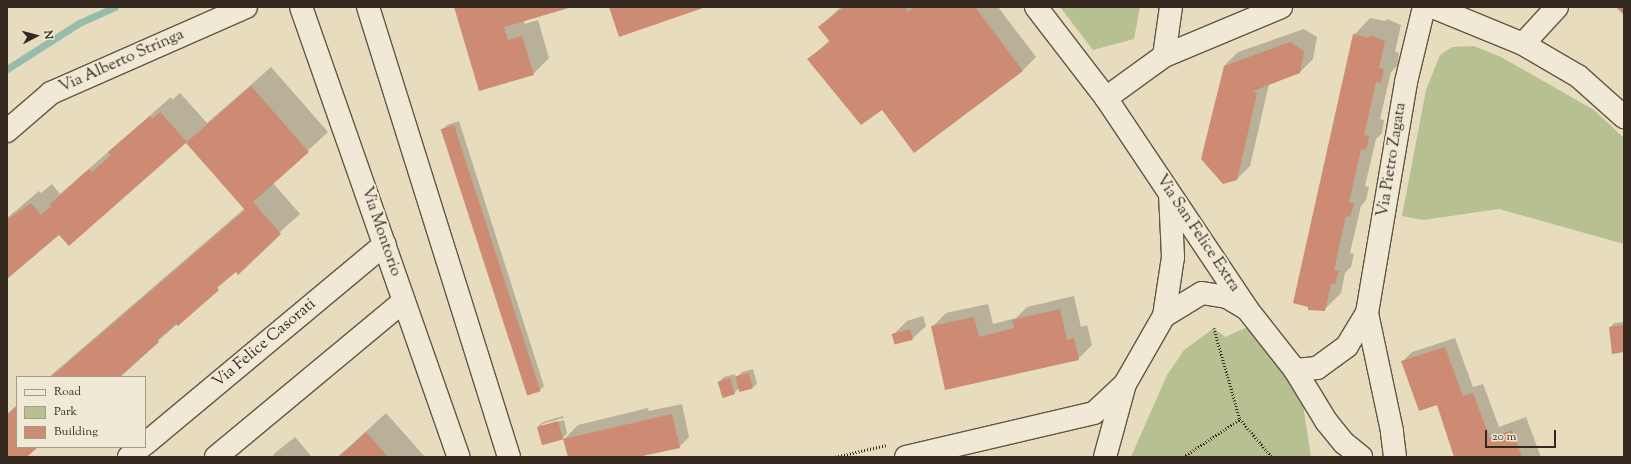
<!DOCTYPE html>
<style>
body{margin:0}
#map{position:relative;width:1631px;height:464px;overflow:hidden;background:#e7ddbe;font-family:"Sorts Mill Goudy",serif}
div>[style]{position:absolute}
.green>*{inset:0;background:#b6c091}
.shadow>*{inset:0;background:#0003}
.stream>*{height:7px;margin:-3.5px;padding:0 3.5px;transform-origin:3.5px;border-radius:3.5px;background:#97bcae}
.building>*{inset:0;background:#ce8b73;transform-origin:0 0}
.path>*{height:2.5px;margin-top:-1.25px;transform-origin:0;background:repeating-linear-gradient(90deg,#35291f 0 1px,transparent 0 3px)}
.roads{filter:drop-shadow(1px 0 #625647) drop-shadow(-1px 0 #625647) drop-shadow(0 1px #625647) drop-shadow(0 -1px #625647)}
.minor>*{height:22px;margin:-11px;padding:0 11px;transform-origin:11px;border-radius:11px;background:#efe9d5}
span{translate:-50% -50%;white-space:nowrap;text-align:center;line-height:1.15;-webkit-text-stroke:4px #efe9d5;paint-order:stroke}
.street-label{font-size:16px;color:#35291f}
.frame{position:absolute;inset:0;border:8px solid #35291f;pointer-events:none}
.legend{position:absolute;left:16px;top:376px;width:130px;height:72px;box-sizing:border-box;background:#efe9d5;border:1px solid #a59c8c;margin:0;padding:5px 7px;list-style:none;font-size:12px;color:#35291f}
.legend li{display:flex;align-items:center;gap:8px;height:20px}
.legend b{width:20px;border:1px solid #a59c8c}
.north{position:absolute;left:16px;top:16px;width:40px;height:40px;-webkit-text-stroke:3px #efe9d5;paint-order:stroke;rotate:84deg;font-size:11px;font-weight:700;line-height:16px;text-align:center;color:#35291f}
.north::after{content:'';display:block;margin:auto;width:14px;height:18px;background:#35291f;clip-path:polygon(50% 0,100% 100%,50% 72%,0 100%)}
.scale{position:absolute;left:1485px;top:430px;width:71px;height:18px;box-sizing:border-box;border:2px solid #35291f;border-top:0;padding-left:5px;font-size:12px;line-height:14px;white-space:nowrap;color:#35291f;-webkit-text-stroke:3px #efe9d5;paint-order:stroke}
</style>
<div id="map">
<div class="green">
<i style="clip-path:polygon(1060px 7px,1140px 7px,1134px 39px,1093px 50px)"></i>
<i style="clip-path:polygon(1474px 46px,1501px 57px,1594px 110px,1624px 138px,1624px 244px,1499px 209px,1423px 220px,1402px 216px,1426px 90px,1440px 55px,1452px 47px)"></i>
<i style="clip-path:polygon(1252px 325px,1303px 405px,1311px 457px,1131px 457px,1167px 375px,1184px 350px,1214px 328px,1225px 337px)"></i>
</div>
<div class="shadow">
<i style="clip-path:polygon(456px 7px,570px 7px,524px 21px,525px 24px,538px 20px,549px 58px,533px 74px)"></i>
<i style="clip-path:polygon(841px 7px,998px 7px,1036px 57px,1022px 71px,882px 109px,809px 59px,830px 40px,819px 27px)"></i>
<i style="clip-path:polygon(1370px 18px,1385px 21px,1387px 19px,1401px 25px,1395px 52px,1399px 53px,1397px 66px,1391px 72px,1380px 119px,1384px 120px,1382px 133px,1376px 139px,1365px 186px,1369px 187px,1366px 200px,1361px 206px,1350px 253px,1354px 254px,1351px 267px,1345px 273px,1341px 293px,1324px 310px,1354px 35px)"></i>
<i style="clip-path:polygon(1304px 29px,1317px 37px,1313px 59px,1299px 73px,1269px 84px,1250px 166px,1237px 179px,1224px 66px,1238px 52px)"></i>
<i style="clip-path:polygon(271px 67px,328px 132px,273px 183px,300px 214px,118px 377px,49px 377px,245px 208px,186px 142px,59px 234px,7px 278px,7px 218px,39px 191px,41px 193px,52px 184px,60px 194px,171px 97px,172px 100px,180px 93px,207px 123px)"></i>
<i style="clip-path:polygon(459px 121px,544px 386px,539px 391px,442px 130px,447px 125px)"></i>
<i style="clip-path:polygon(1074px 296px,1081px 327px,1087px 325px,1092px 345px,1078px 359px,932px 327px,946px 313px,988px 304px,993px 324px,1016px 318px,1027px 307px)"></i>
<i style="clip-path:polygon(923px 316px,926px 326px,912px 339px,893px 335px,907px 321px)"></i>
<i style="clip-path:polygon(1624px 322px,1624px 351px,1610px 328px,1614px 323px)"></i>
<i style="clip-path:polygon(1455px 338px,1473px 387px,1483px 384px,1499px 427px,1526px 417px,1541px 457px,1456px 457px,1438px 404px,1402px 362px,1412px 352px)"></i>
<i style="clip-path:polygon(753px 369px,757px 384px,752px 388px,740px 387px,734px 393px,719px 382px,724px 377px,735px 374px,736px 378px,742px 372px)"></i>
<i style="clip-path:polygon(682px 404px,689px 437px,679px 447px,633px 457px,569px 457px,564px 439px,578px 425px,648px 408px,649px 411px)"></i>
<i style="clip-path:polygon(17px 405px,17px 447px,36px 447px,25px 457px,7px 457px,7px 414px)"></i>
<i style="clip-path:polygon(386px 413px,425px 457px,337px 457px,350px 446px)"></i>
<i style="clip-path:polygon(evenodd,563px 416px,567px 433px,563px 438px,538px 426px,543px 422px,563px 416px,563px 418px,564px 420px,542px 426px,542px 424px,563px 418px)"></i>
<i style="clip-path:polygon(295px 437px,312px 457px,272px 457px,275px 453px)"></i>
</div>
<div class="stream">
<i style="left:7px;top:69px;width:85px;rotate:-32.6deg"></i>
<i style="left:79px;top:23px;width:39px;rotate:-24deg"></i>
</div>
<div class="building">
<i style="clip-path:polygon(454px 7px,572px 7px,504px 27px,508px 40px,522px 36px,534px 75px,479px 91px)"></i>
<i style="clip-path:polygon(609px 7px,706px 7px,619px 37px)"></i>
<i style="clip-path:polygon(844px 7px,905px 7px,908px 12px,915px 7px,975px 7px,1023px 71px,914px 153px,882px 110px,861px 125px,807px 59px,830px 42px,818px 27px)"></i>
<i style="clip-path:polygon(1616px 7px,1624px 7px,1624px 13px,1623px 14px)"></i>
<i style="clip-path:polygon(1353px 34px,1369px 38px,1370px 35px,1385px 41px,1379px 68px,1384px 69px,1381px 83px,1376px 82px,1364px 135px,1369px 136px,1366px 150px,1361px 149px,1349px 203px,1354px 203px,1350px 217px,1346px 216px,1334px 270px,1339px 271px,1335px 284px,1331px 284px,1325px 311px,1308px 310px,1308px 307px,1293px 303px)"></i>
<i style="clip-path:polygon(1290px 42px,1304px 51px,1300px 73px,1253px 91px,1257px 93px,1237px 180px,1223px 184px,1201px 159px,1224px 66px)"></i>
<i style="clip-path:polygon(251px 86px,309px 152px,253px 202px,281px 234px,238px 275px,236px 272px,217px 287px,219px 290px,178px 326px,176px 324px,157px 340px,159px 342px,120px 377px,51px 377px,245px 210px,186px 143px,69px 246px,59px 235px,7px 279px,7px 220px,31px 203px,41px 215px,51px 207px,49px 205px,89px 169px,92px 172px,111px 155px,108px 152px,150px 116px,152px 119px,160px 112px,187px 142px)"></i>
<i style="left:454px;top:125px;width:280px;height:14px;rotate:72deg"></i>
<i style="clip-path:polygon(1060px 309px,1067px 340px,1074px 338px,1079px 360px,945px 390px,931px 326px,974px 317px,979px 337px,1014px 328px,1012px 320px)"></i>
<i style="clip-path:polygon(1624px 325px,1624px 352px,1612px 354px,1609px 327px)"></i>
<i style="left:910px;top:329px;width:11px;height:19px;rotate:75deg"></i>
<i style="clip-path:polygon(1445px 347px,1463px 396px,1473px 393px,1490px 438px,1512px 430px,1522px 457px,1454px 457px,1437px 405px,1419px 411px,1401px 361px)"></i>
<i style="left:749px;top:373px;width:16px;height:14px;rotate:76deg"></i>
<i style="left:730px;top:378px;width:17px;height:13px;rotate:73deg"></i>
<i style="clip-path:polygon(17px 406px,17px 447px,38px 447px,27px 457px,7px 457px,7px 415px)"></i>
<i style="clip-path:polygon(672px 414px,680px 448px,638px 457px,568px 457px,563px 439px)"></i>
<i style="left:558px;top:421px;width:19px;height:22px;rotate:74deg"></i>
<i style="clip-path:polygon(366px 432px,388px 457px,339px 457px)"></i>
</div>
<div class="path">
<i style="left:1214px;top:328px;width:95px;rotate:74.1deg"></i>
<i style="left:1240px;top:419px;width:50px;rotate:49.9deg"></i>
<i style="left:835px;top:457px;width:53px;rotate:-13deg"></i>
<i style="left:1183px;top:457px;width:69px;rotate:-33.7deg"></i>
</div>
<div class="roads">
<div class="minor">
<i style="left:301px;top:7px;width:477px;rotate:70.7deg"></i>
<i style="left:368px;top:7px;width:472px;rotate:72.6deg"></i>
<i style="left:1036px;top:7px;width:115px;rotate:52.4deg"></i>
<i style="left:1106px;top:98px;width:254px;rotate:56.2deg"></i>
<i style="left:1247px;top:309px;width:78px;rotate:51.8deg"></i>
<i style="left:1295px;top:370px;width:60px;rotate:58.7deg"></i>
<i style="left:1326px;top:421px;width:28px;rotate:51deg"></i>
<i style="left:1344px;top:443px;width:22px;rotate:39deg"></i>
<i style="left:1433px;top:7px;width:97px;rotate:22.3deg"></i>
<i style="left:1523px;top:44px;width:64px;rotate:30.2deg"></i>
<i style="left:1578px;top:76px;width:62px;rotate:41.7deg"></i>
<i style="left:1523px;top:44px;width:50px;rotate:-47.4deg"></i>
<i style="left:1164px;top:56px;width:49px;rotate:-81.9deg"></i>
<i style="left:1106px;top:98px;width:72px;rotate:-35.9deg"></i>
<i style="left:1164px;top:56px;width:127px;rotate:-22.7deg"></i>
<i style="left:7px;top:131px;width:58px;rotate:-40.8deg"></i>
<i style="left:51px;top:93px;width:213px;rotate:-23.8deg"></i>
<i style="left:1164px;top:316px;width:44px;rotate:-31.2deg"></i>
<i style="left:1202px;top:293px;width:25px;rotate:9deg"></i>
<i style="left:1227px;top:297px;width:23px;rotate:31deg"></i>
<i style="left:1295px;top:370px;width:22px;rotate:-5deg"></i>
<i style="left:1317px;top:368px;width:37px;rotate:-36deg"></i>
<i style="left:1347px;top:346px;width:39px;rotate:-59deg"></i>
<i style="left:145px;top:444px;width:312px;rotate:-39.8deg"></i>
<i style="left:129px;top:457px;width:16px;rotate:-40deg"></i>
<i style="left:216px;top:457px;width:244px;rotate:-39.7deg"></i>
<i style="left:906px;top:457px;width:193px;rotate:-13.2deg"></i>
<i style="left:1094px;top:413px;width:42px;rotate:-43.1deg"></i>
<i style="left:1105px;top:457px;width:76px;rotate:-74.7deg"></i>
<i style="left:1125px;top:384px;width:78px;rotate:-60.2deg"></i>
<i style="left:1164px;top:316px;width:60px;rotate:-81.3deg"></i>
<i style="left:1173px;top:257px;width:63px;rotate:-92.7deg"></i>
<i style="left:1395px;top:457px;width:26px;rotate:-97deg"></i>
<i style="left:1392px;top:431px;width:121px;rotate:-102deg"></i>
<i style="left:1367px;top:313px;width:234px;rotate:-80.4deg"></i>
<i style="left:1406px;top:82px;width:77px;rotate:-76.5deg"></i>
</div>
</div>
<div class="street-label">
<span style="left:122px;top:62px;rotate:-24deg">Via Alberto Stringa</span>
<span style="left:1393px;top:160px;rotate:-81deg">Via Pietro Zagata</span>
<span style="left:380px;top:232px;rotate:71deg">Via Montorio</span>
<span style="left:1197px;top:234px;rotate:56deg">Via San Felice Extra</span>
<span style="left:265px;top:344px;rotate:-40deg">Via Felice Casorati</span>
</div>
<div class="frame"></div>
<ul class="legend">
<li><b style="height:5px;background:#efe9d5"></b>Road</li>
<li><b style="height:11px;background:#b6c091"></b>Park</li>
<li><b style="height:11px;background:#ce8b73"></b>Building</li>
</ul>
<div class="north">N</div>
<div class="scale">20 m</div>
</div>
